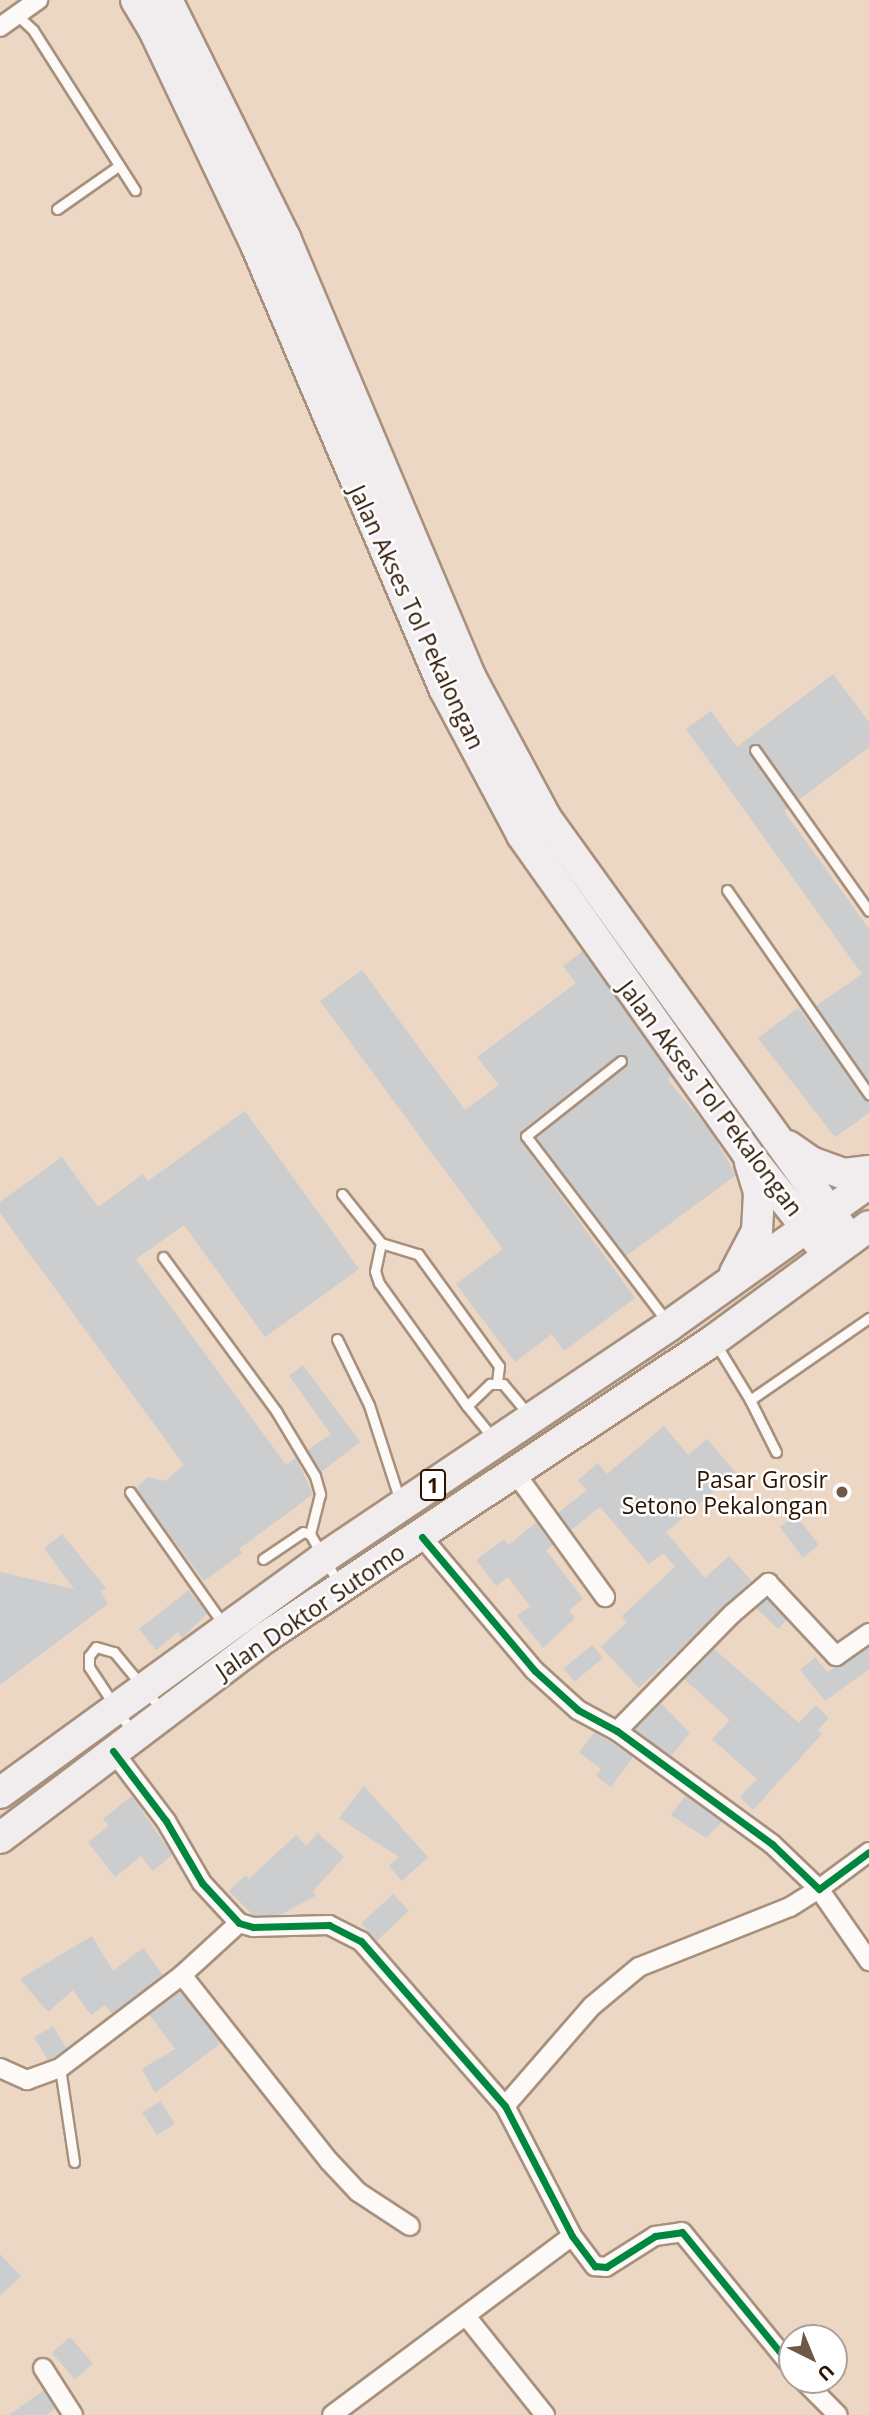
<!DOCTYPE html>
<style>
body{margin:0}
#map{position:relative;width:869px;height:2415px;overflow:hidden;background:#ecd6c4;font-family:"Open Sans",sans-serif}
div>[style]{position:absolute}
.building>*{inset:0;background:#cccdce;transform-origin:0 0}
.roads{filter:drop-shadow(2px 0 #a7917d) drop-shadow(-2px 0 #a7917d) drop-shadow(0 2px #a7917d) drop-shadow(0 -2px #a7917d)}
.service>*{height:9px;margin:-4.5px;padding:0 4.5px;transform-origin:4.5px;border-radius:4.5px;background:#fcf9f6}
.minor>*{height:18px;margin:-9px;padding:0 9px;transform-origin:9px;border-radius:9px;background:#fcf9f6}
.trunk>*{height:30px;margin:-15px;padding:0 15px;transform-origin:15px;border-radius:15px;background:#f1ecee}
.cycleway>*{height:7px;margin:-3.5px;padding:0 3.5px;transform-origin:3.5px;border-radius:3.5px;background:#00873e}
.dots>*{width:19px;height:19px;translate:-50% -50%;box-sizing:border-box;border:4px solid #fff;border-radius:50%}
span{translate:-50% -50%;white-space:nowrap;text-align:center;line-height:1.15;-webkit-text-stroke:5px #fff;paint-order:stroke}
.shield-label span{padding:2px 5px;background:#fff;border:2px solid;border-radius:5px;-webkit-text-stroke-width:0}
.shield-label{font-size:21px;color:#2c1400;font-weight:700}
.street-label{font-size:23px;color:#2c1400}
.poi-label{font-size:23px;color:#2c1400}
.right{translate:-100% -50%;text-align:right}
.north{position:absolute;left:778px;top:2324px;width:70px;height:70px;box-sizing:border-box;background:#fff;border:2px solid #aba199;border-radius:50%;rotate:137deg;font-size:19px;font-weight:700;line-height:28px;text-align:center;color:#2c1400}
.north::after{content:'';display:block;margin:auto;width:24px;height:32px;background:#6f5845;clip-path:polygon(50% 0,100% 100%,50% 72%,0 100%)}
</style>
<div id="map">
<div class="building">
<i style="clip-path:polygon(833px 674px,869px 722px,869px 747px,799px 800px,760px 745px,752px 744px,748px 750px,788px 808px,784px 811px,869px 929px,869px 1082px,816px 1006px,862px 974px,686px 729px,711px 711px,737px 747px)"></i>
<i style="clip-path:polygon(583px 951px,671px 1076px,667px 1079px,711px 1132px,736px 1175px,626px 1256px,536px 1137px,625px 1067px,626px 1056px,617px 1056px,522px 1130px,520px 1140px,635px 1298px,564px 1351px,552px 1334px,515px 1362px,456px 1284px,503px 1249px,320px 1001px,362px 970px,465px 1110px,499px 1085px,477px 1057px,576px 983px,563px 966px)"></i>
<i style="clip-path:polygon(798px 1008px,869px 1101px,869px 1113px,835px 1137px,758px 1038px)"></i>
<i style="clip-path:polygon(245px 1111px,359px 1269px,265px 1337px,184px 1225px,136px 1259px,286px 1465px,296px 1458px,313px 1494px,239px 1549px,242px 1553px,204px 1581px,136px 1489px,147px 1477px,165px 1481px,184px 1465px,0 1213px,0 1202px,62px 1157px,98px 1207px,143px 1174px,148px 1181px)"></i>
<i style="clip-path:polygon(303px 1365px,360px 1442px,321px 1472px,308px 1450px,331px 1434px,289px 1376px)"></i>
<i style="clip-path:polygon(664px 1426px,688px 1455px,707px 1439px,736px 1473px,666px 1532px,705px 1578px,729px 1556px,752px 1581px,639px 1688px,601px 1647px,627px 1622px,622px 1616px,675px 1567px,663px 1553px,649px 1564px,600px 1507px,571px 1530px,558px 1513px,587px 1490px,578px 1480px,598px 1463px,607px 1474px)"></i>
<i style="left:796px;top:1515px;width:38px;height:20px;rotate:53deg"></i>
<i style="clip-path:polygon(537px 1522px,553px 1545px,546px 1550px,583px 1599px,569px 1610px,575px 1618px,543px 1648px,517px 1616px,530px 1606px,508px 1577px,496px 1586px,476px 1560px,504px 1539px,508px 1545px)"></i>
<i style="clip-path:polygon(62px 1534px,106px 1588px,101px 1592px,108px 1604px,0 1685px,0 1572px,74px 1589px,44px 1548px)"></i>
<i style="clip-path:polygon(189px 1590px,207px 1614px,182px 1638px,178px 1632px,156px 1650px,139px 1629px)"></i>
<i style="clip-path:polygon(767px 1599px,787px 1620px,778px 1629px,756px 1608px)"></i>
<i style="left:592px;top:1645px;width:17px;height:37px;rotate:50deg"></i>
<i style="clip-path:polygon(869px 1647px,869px 1669px,825px 1701px,800px 1670px,815px 1657px,827px 1672px)"></i>
<i style="clip-path:polygon(714px 1649px,799px 1723px,816px 1705px,829px 1718px,818px 1730px,822px 1734px,753px 1810px,740px 1797px,757px 1779px,712px 1739px,730px 1720px,684px 1679px)"></i>
<i style="clip-path:polygon(661px 1703px,690px 1733px,671px 1756px,634px 1730px)"></i>
<i style="clip-path:polygon(595px 1732px,633px 1757px,611px 1787px,596px 1776px,601px 1769px,579px 1752px)"></i>
<i style="clip-path:polygon(364px 1786px,428px 1857px,402px 1881px,389px 1866px,399px 1857px,339px 1818px)"></i>
<i style="clip-path:polygon(686px 1795px,722px 1822px,706px 1838px,671px 1815px)"></i>
<i style="clip-path:polygon(132px 1796px,172px 1855px,153px 1871px,141px 1856px,115px 1877px,88px 1842px,109px 1826px,103px 1819px)"></i>
<i style="clip-path:polygon(318px 1833px,344px 1857px,313px 1891px,315px 1896px,280px 1915px,254px 1916px,229px 1891px,246px 1875px,249px 1879px,296px 1835px,306px 1846px)"></i>
<i style="left:393px;top:1894px;width:23px;height:43px;rotate:47deg"></i>
<i style="clip-path:polygon(92px 1936px,113px 1971px,143px 1948px,163px 1975px,112px 2014px,105px 2005px,91px 2015px,73px 1990px,48px 2012px,20px 1979px)"></i>
<i style="clip-path:polygon(181px 1991px,221px 2043px,155px 2093px,142px 2069px,175px 2049px,149px 2014px)"></i>
<i style="left:53px;top:2026px;width:27px;height:22px;rotate:59deg"></i>
<i style="left:160px;top:2101px;width:27px;height:21px;rotate:57deg"></i>
<i style="clip-path:polygon(0 2254px,21px 2276px,0 2296px)"></i>
<i style="left:70px;top:2337px;width:35px;height:24px;rotate:49deg"></i>
<i style="clip-path:polygon(44px 2390px,55px 2409px,46px 2415px,9px 2415px)"></i>
</div>
<div class="roads">
<div class="service">
<i style="left:17px;top:15px;width:22px;rotate:43deg"></i>
<i style="left:33px;top:30px;width:190px;rotate:57.5deg"></i>
<i style="left:57px;top:209px;width:73px;rotate:-35deg"></i>
<i style="left:755px;top:750px;width:197px;rotate:54.7deg"></i>
<i style="left:727px;top:890px;width:249px;rotate:55.2deg"></i>
<i style="left:621px;top:1061px;width:121px;rotate:141.7deg"></i>
<i style="left:526px;top:1136px;width:233px;rotate:52.8deg"></i>
<i style="left:342px;top:1194px;width:63px;rotate:51.5deg"></i>
<i style="left:381px;top:1243px;width:29px;rotate:102deg"></i>
<i style="left:375px;top:1271px;width:13px;rotate:72deg"></i>
<i style="left:379px;top:1283px;width:151px;rotate:54.4deg"></i>
<i style="left:381px;top:1243px;width:39px;rotate:17deg"></i>
<i style="left:418px;top:1254px;width:138px;rotate:54.1deg"></i>
<i style="left:499px;top:1366px;width:16px;rotate:97deg"></i>
<i style="left:163px;top:1257px;width:191px;rotate:53.7deg"></i>
<i style="left:276px;top:1411px;width:76px;rotate:59deg"></i>
<i style="left:315px;top:1476px;width:19px;rotate:74deg"></i>
<i style="left:320px;top:1494px;width:41px;rotate:104deg"></i>
<i style="left:337px;top:1339px;width:73px;rotate:64.1deg"></i>
<i style="left:369px;top:1405px;width:101px;rotate:72.1deg"></i>
<i style="left:716px;top:1344px;width:66px;rotate:58.7deg"></i>
<i style="left:493px;top:1438px;width:41px;rotate:-129.1deg"></i>
<i style="left:467px;top:1406px;width:32px;rotate:-44deg"></i>
<i style="left:490px;top:1384px;width:13px"></i>
<i style="left:503px;top:1384px;width:40px;rotate:50deg"></i>
<i style="left:776px;top:1452px;width:58px;rotate:-116.6deg"></i>
<i style="left:750px;top:1400px;width:145px;rotate:-34.6deg"></i>
<i style="left:130px;top:1492px;width:161px;rotate:54.8deg"></i>
<i style="left:263px;top:1559px;width:48px;rotate:-34deg"></i>
<i style="left:303px;top:1532px;width:7px;rotate:16deg"></i>
<i style="left:310px;top:1534px;width:58px;rotate:59.9deg"></i>
<i style="left:132px;top:1732px;width:78px;rotate:-123.5deg"></i>
<i style="left:89px;top:1667px;width:11px;rotate:-90deg"></i>
<i style="left:89px;top:1656px;width:11px;rotate:-52deg"></i>
<i style="left:96px;top:1647px;width:19px;rotate:16deg"></i>
<i style="left:114px;top:1652px;width:75px;rotate:50.4deg"></i>
<i style="left:60px;top:2068px;width:95px;rotate:81.5deg"></i>
</div>
<div class="minor">
<i style="left:0;top:27px;width:47px;rotate:-35.4deg"></i>
<i style="left:516px;top:1474px;width:152px;rotate:54.1deg"></i>
<i style="left:422px;top:1537px;width:175px;rotate:49.9deg"></i>
<i style="left:535px;top:1671px;width:58px;rotate:42.2deg"></i>
<i style="left:578px;top:1710px;width:44px;rotate:28.3deg"></i>
<i style="left:617px;top:1731px;width:192px;rotate:36.1deg"></i>
<i style="left:772px;top:1844px;width:65px;rotate:43.8deg"></i>
<i style="left:819px;top:1889px;width:62px;rotate:-36.5deg"></i>
<i style="left:617px;top:1731px;width:164px;rotate:-45.5deg"></i>
<i style="left:732px;top:1614px;width:48px;rotate:-40.7deg"></i>
<i style="left:768px;top:1583px;width:100px;rotate:47deg"></i>
<i style="left:836px;top:1656px;width:40px;rotate:-34.9deg"></i>
<i style="left:113px;top:1751px;width:88px;rotate:52.9deg"></i>
<i style="left:166px;top:1821px;width:72px;rotate:59.9deg"></i>
<i style="left:202px;top:1883px;width:54px;rotate:47.2deg"></i>
<i style="left:239px;top:1923px;width:15px;rotate:16deg"></i>
<i style="left:253px;top:1927px;width:76px;rotate:-1.5deg"></i>
<i style="left:329px;top:1925px;width:36px;rotate:27deg"></i>
<i style="left:361px;top:1941px;width:219px;rotate:48.9deg"></i>
<i style="left:505px;top:2106px;width:146px;rotate:62.7deg"></i>
<i style="left:572px;top:2236px;width:38px;rotate:53deg"></i>
<i style="left:595px;top:2266px;width:11px;rotate:5deg"></i>
<i style="left:606px;top:2267px;width:58px;rotate:-32.3deg"></i>
<i style="left:655px;top:2236px;width:27px;rotate:-8deg"></i>
<i style="left:682px;top:2232px;width:174px;rotate:50.8deg"></i>
<i style="left:182px;top:1975px;width:237px;rotate:51.7deg"></i>
<i style="left:329px;top:2161px;width:42px;rotate:46.9deg"></i>
<i style="left:358px;top:2192px;width:62px;rotate:33.2deg"></i>
<i style="left:0;top:2068px;width:30px;rotate:24deg"></i>
<i style="left:27px;top:2080px;width:35px;rotate:-20deg"></i>
<i style="left:60px;top:2068px;width:153px;rotate:-37.3deg"></i>
<i style="left:182px;top:1975px;width:77px;rotate:-42.4deg"></i>
<i style="left:505px;top:2106px;width:133px;rotate:-49deg"></i>
<i style="left:592px;top:2006px;width:61px;rotate:-39.7deg"></i>
<i style="left:639px;top:1967px;width:162px;rotate:-21.7deg"></i>
<i style="left:790px;top:1907px;width:34px;rotate:-32deg"></i>
<i style="left:819px;top:1889px;width:88px;rotate:55.2deg"></i>
<i style="left:466px;top:2316px;width:127px;rotate:51.4deg"></i>
<i style="left:43px;top:2368px;width:56px;rotate:57.4deg"></i>
<i style="left:803px;top:2380px;width:49px;rotate:45deg"></i>
<i style="left:332px;top:2415px;width:299px;rotate:-36.7deg"></i>
</div>
<div class="trunk">
<i style="left:136px;top:0;width:35px;rotate:59deg"></i>
<i style="left:154px;top:30px;width:238px;rotate:64.6deg"></i>
<i style="left:256px;top:245px;width:483px;rotate:67deg"></i>
<i style="left:445px;top:690px;width:164px;rotate:62deg"></i>
<i style="left:522px;top:835px;width:390px;rotate:54.7deg"></i>
<i style="left:747px;top:1153px;width:130px;rotate:51.5deg"></i>
<i style="left:167px;top:0;width:266px;rotate:63.6deg"></i>
<i style="left:285px;top:238px;width:478px;rotate:67.1deg"></i>
<i style="left:471px;top:678px;width:159px;rotate:61.8deg"></i>
<i style="left:546px;top:818px;width:520px;rotate:54.23deg"></i>
<i style="left:788px;top:1146px;width:28px;rotate:35deg"></i>
<i style="left:811px;top:1162px;width:35px;rotate:20deg"></i>
<i style="left:844px;top:1174px;width:25px;rotate:-7deg"></i>
<i style="left:735px;top:1273px;width:47px;rotate:-62.4deg"></i>
<i style="left:757px;top:1231px;width:39px;rotate:-87deg"></i>
<i style="left:759px;top:1192px;width:31px;rotate:-107deg"></i>
<i style="left:0;top:1793px;width:398px;rotate:-36deg"></i>
<i style="left:322px;top:1559px;width:419px;rotate:-33.9deg"></i>
<i style="left:670px;top:1325px;width:244px;rotate:-35.5deg"></i>
<i style="left:0;top:1838px;width:333px;rotate:-37.1deg"></i>
<i style="left:266px;top:1637px;width:538px;rotate:-33.54deg"></i>
<i style="left:714px;top:1340px;width:192px;rotate:-36.3deg"></i>
</div>
</div>
<div class="cycleway">
<i style="left:422px;top:1537px;width:175px;rotate:49.9deg"></i>
<i style="left:535px;top:1671px;width:58px;rotate:42.2deg"></i>
<i style="left:578px;top:1710px;width:44px;rotate:28.3deg"></i>
<i style="left:617px;top:1731px;width:192px;rotate:36.1deg"></i>
<i style="left:772px;top:1844px;width:65px;rotate:43.8deg"></i>
<i style="left:819px;top:1889px;width:62px;rotate:-36.5deg"></i>
<i style="left:113px;top:1751px;width:88px;rotate:52.9deg"></i>
<i style="left:166px;top:1821px;width:72px;rotate:59.9deg"></i>
<i style="left:202px;top:1883px;width:54px;rotate:47.2deg"></i>
<i style="left:239px;top:1923px;width:15px;rotate:16deg"></i>
<i style="left:253px;top:1927px;width:76px;rotate:-1.5deg"></i>
<i style="left:329px;top:1925px;width:36px;rotate:27deg"></i>
<i style="left:361px;top:1941px;width:219px;rotate:48.9deg"></i>
<i style="left:505px;top:2106px;width:146px;rotate:62.7deg"></i>
<i style="left:572px;top:2236px;width:38px;rotate:53deg"></i>
<i style="left:595px;top:2266px;width:11px;rotate:5deg"></i>
<i style="left:606px;top:2267px;width:58px;rotate:-32.3deg"></i>
<i style="left:655px;top:2236px;width:27px;rotate:-8deg"></i>
<i style="left:682px;top:2232px;width:174px;rotate:50.8deg"></i>
</div>
<div class="dots">
<i style="left:842px;top:1492px;background:#6f5845"></i>
</div>
<div class="shield-label">
<span style="left:433px;top:1485px">1</span>
</div>
<div class="street-label">
<span style="left:417px;top:617px;rotate:65deg">Jalan Akses Tol Pekalongan</span>
<span style="left:711px;top:1098px;rotate:53deg">Jalan Akses Tol Pekalongan</span>
<span style="left:310px;top:1611px;rotate:-34deg">Jalan Doktor Sutomo</span>
</div>
<div class="poi-label">
<span class="right" style="left:828px;top:1492px">Pasar Grosir<br>Setono Pekalongan</span>
</div>
<div class="north">U</div>
</div>
